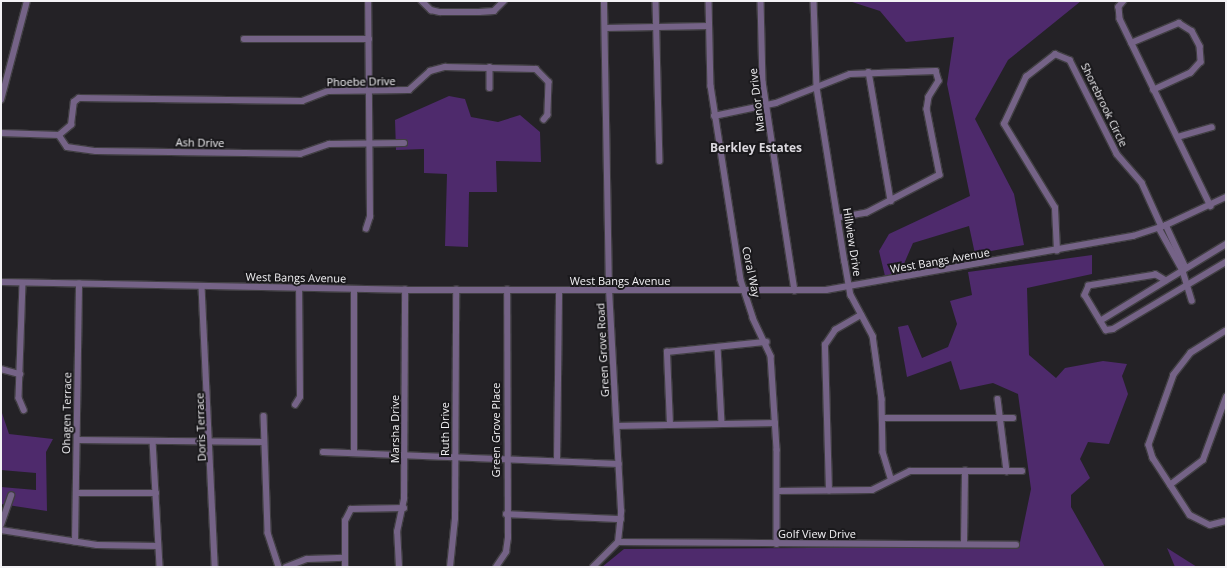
<!DOCTYPE html>
<style>
body{margin:0}
#map{position:relative;width:1227px;height:568px;overflow:hidden;background:#242226;font-family:"Open Sans",sans-serif}
div>[style]{position:absolute}
.green>*{inset:0;background:#4e2a6c}
.roads{filter:drop-shadow(1px 0 #413f43) drop-shadow(-1px 0 #413f43) drop-shadow(0 1px #413f43) drop-shadow(0 -1px #413f43)}
.minor>*{height:5.5px;margin:-2.75px;padding:0 2.75px;transform-origin:2.75px;border-radius:2.75px;background:#756387}
span{translate:-50% -50%;white-space:nowrap;text-align:center;line-height:1.15;-webkit-text-stroke:4px #1a191c;paint-order:stroke}
.street-label{font-size:11px;color:#f3f2f5}
.neighbourhood-label{font-size:12px;color:#dcd9df;font-weight:700}
.frame{position:absolute;inset:0;border:2px solid #f3f2f5;pointer-events:none}
</style>
<div id="map">
<div class="green">
<i style="clip-path:polygon(849px 1px,1081px 1px,1008px 60px,975px 119px,1014px 194px,1024px 245px,975px 254px,969px 226px,913px 243px,900px 273px,885px 276px,879px 251px,889px 234px,970px 196px,947px 84px,954px 37px,906px 42px,880px 11px)"></i>
<i style="clip-path:polygon(449px 96px,465px 99px,471px 117px,498px 122px,520px 115px,540px 132px,541px 162px,496px 161px,497px 192px,469px 192px,468px 247px,445px 246px,447px 174px,424px 173px,424px 149px,396px 150px,395px 120px)"></i>
<i style="clip-path:polygon(1092px 255px,1092px 274px,1027px 288px,1029px 355px,1056px 378px,1065px 368px,1103px 361px,1127px 364px,1122px 376px,1128px 394px,1109px 444px,1088px 442px,1080px 459px,1090px 478px,1071px 495px,1071px 507px,1105px 567px,602px 567px,624px 549px,1019px 547px,1031px 489px,1018px 394px,993px 383px,960px 390px,951px 361px,907px 377px,898px 327px,908px 325px,922px 358px,948px 347px,957px 324px,950px 301px,972px 295px,968px 272px)"></i>
<i style="clip-path:polygon(1px 410px,9px 434px,53px 439px,46px 452px,47px 511px,1px 504px,1px 487px,36px 490px,36px 473px,1px 470px)"></i>
<i style="clip-path:polygon(1167px 548px,1197px 567px,1175px 567px)"></i>
</div>
<div class="roads">
<div class="minor">
<i style="left:422px;top:1px;width:13px;rotate:45deg"></i>
<i style="left:431px;top:10px;width:9px;rotate:13deg"></i>
<i style="left:440px;top:12px;width:39px"></i>
<i style="left:479px;top:12px;width:15px;rotate:-4deg"></i>
<i style="left:494px;top:11px;width:14px;rotate:-45deg"></i>
<i style="left:656px;top:1px;width:160px;rotate:88.6deg"></i>
<i style="left:709px;top:1px;width:85px;rotate:88.7deg"></i>
<i style="left:711px;top:86px;width:196px;rotate:81.2deg"></i>
<i style="left:741px;top:280px;width:40px;rotate:72deg"></i>
<i style="left:753px;top:318px;width:42px;rotate:64.7deg"></i>
<i style="left:771px;top:356px;width:94px;rotate:86.3deg"></i>
<i style="left:777px;top:450px;width:94px;rotate:90deg"></i>
<i style="left:761px;top:1px;width:81px;rotate:88.6deg"></i>
<i style="left:763px;top:82px;width:211px;rotate:81.3deg"></i>
<i style="left:814px;top:1px;width:87px;rotate:88deg"></i>
<i style="left:817px;top:88px;width:176px;rotate:80.9deg"></i>
<i style="left:845px;top:262px;width:34px;rotate:80deg"></i>
<i style="left:851px;top:295px;width:47px;rotate:61.8deg"></i>
<i style="left:873px;top:336px;width:64px;rotate:81.9deg"></i>
<i style="left:882px;top:399px;width:53px;rotate:88.9deg"></i>
<i style="left:883px;top:452px;width:27px;rotate:73deg"></i>
<i style="left:1124px;top:1px;width:8px;rotate:130deg"></i>
<i style="left:1119px;top:7px;width:12px;rotate:85deg"></i>
<i style="left:1120px;top:19px;width:208px;rotate:64.1deg"></i>
<i style="left:605px;top:28px;width:104px;rotate:-1.1deg"></i>
<i style="left:244px;top:39px;width:125px"></i>
<i style="left:1131px;top:43px;width:52px;rotate:-22.6deg"></i>
<i style="left:1179px;top:23px;width:15px;rotate:32deg"></i>
<i style="left:1192px;top:31px;width:17px;rotate:62deg"></i>
<i style="left:1200px;top:46px;width:16px;rotate:86deg"></i>
<i style="left:1201px;top:62px;width:15px;rotate:132deg"></i>
<i style="left:1191px;top:73px;width:41px;rotate:155.3deg"></i>
<i style="left:490px;top:67px;width:21px;rotate:90deg"></i>
<i style="left:869px;top:72px;width:131px;rotate:80.3deg"></i>
<i style="left:1px;top:100px;width:102px;rotate:-75.3deg"></i>
<i style="left:714px;top:116px;width:63px;rotate:-11.8deg"></i>
<i style="left:776px;top:103px;width:79px;rotate:-21.4deg"></i>
<i style="left:850px;top:74px;width:86px;rotate:-2deg"></i>
<i style="left:936px;top:71px;width:10px;rotate:73deg"></i>
<i style="left:939px;top:81px;width:19px;rotate:122deg"></i>
<i style="left:929px;top:97px;width:12px;rotate:99deg"></i>
<i style="left:927px;top:109px;width:67px;rotate:78.9deg"></i>
<i style="left:940px;top:175px;width:82px;rotate:152.5deg"></i>
<i style="left:867px;top:213px;width:29px;rotate:170deg"></i>
<i style="left:1px;top:133px;width:58px;rotate:2deg"></i>
<i style="left:59px;top:135px;width:14px;rotate:56deg"></i>
<i style="left:67px;top:147px;width:29px;rotate:8deg"></i>
<i style="left:96px;top:151px;width:204px;rotate:0.8deg"></i>
<i style="left:300px;top:154px;width:31px;rotate:-19deg"></i>
<i style="left:329px;top:144px;width:75px;rotate:-0.8deg"></i>
<i style="left:59px;top:135px;width:16px;rotate:-40deg"></i>
<i style="left:71px;top:125px;width:23px;rotate:-83deg"></i>
<i style="left:74px;top:102px;width:6px;rotate:-39deg"></i>
<i style="left:79px;top:98px;width:223px;rotate:0.8deg"></i>
<i style="left:302px;top:101px;width:28px;rotate:-21deg"></i>
<i style="left:328px;top:91px;width:81px;rotate:-0.7deg"></i>
<i style="left:409px;top:90px;width:28px;rotate:-42deg"></i>
<i style="left:430px;top:71px;width:16px;rotate:-15deg"></i>
<i style="left:445px;top:67px;width:91px;rotate:1.3deg"></i>
<i style="left:536px;top:69px;width:18px;rotate:45deg"></i>
<i style="left:549px;top:82px;width:33px;rotate:92deg"></i>
<i style="left:548px;top:115px;width:6px;rotate:129deg"></i>
<i style="left:1178px;top:137px;width:35px;rotate:-16deg"></i>
<i style="left:1166px;top:225px;width:45px;rotate:65.1deg"></i>
<i style="left:1185px;top:266px;width:5px;rotate:112deg"></i>
<i style="left:1159px;top:228px;width:49px;rotate:60.8deg"></i>
<i style="left:1183px;top:271px;width:31px;rotate:73deg"></i>
<i style="left:366px;top:229px;width:13px;rotate:-72deg"></i>
<i style="left:370px;top:217px;width:216px;rotate:-90.5deg"></i>
<i style="left:1057px;top:251px;width:43px;rotate:-92.7deg"></i>
<i style="left:1055px;top:208px;width:98px;rotate:-121.3deg"></i>
<i style="left:1004px;top:124px;width:52px;rotate:-64.9deg"></i>
<i style="left:1026px;top:77px;width:37px;rotate:-38deg"></i>
<i style="left:1055px;top:54px;width:16px;rotate:22deg"></i>
<i style="left:1070px;top:60px;width:105px;rotate:63.4deg"></i>
<i style="left:1117px;top:154px;width:38px;rotate:49deg"></i>
<i style="left:1142px;top:183px;width:48px;rotate:65.6deg"></i>
<i style="left:1166px;top:281px;width:12px;rotate:-149deg"></i>
<i style="left:1156px;top:275px;width:68px;rotate:170.7deg"></i>
<i style="left:1089px;top:286px;width:10px;rotate:114deg"></i>
<i style="left:1085px;top:295px;width:41px;rotate:59deg"></i>
<i style="left:1106px;top:330px;width:7px;rotate:-8deg"></i>
<i style="left:1113px;top:329px;width:131px;rotate:-30.7deg"></i>
<i style="left:1px;top:282px;width:404px;rotate:1.1deg"></i>
<i style="left:405px;top:290px;width:421px"></i>
<i style="left:826px;top:290px;width:312px;rotate:-10deg"></i>
<i style="left:1133px;top:236px;width:35px;rotate:-18deg"></i>
<i style="left:1166px;top:225px;width:66px;rotate:-25deg"></i>
<i style="left:23px;top:283px;width:115px;rotate:92deg"></i>
<i style="left:19px;top:398px;width:13px;rotate:67deg"></i>
<i style="left:202px;top:287px;width:280px;rotate:87.3deg"></i>
<i style="left:1100px;top:321px;width:148px;rotate:-31.4deg"></i>
<i style="left:1226px;top:331px;width:41px;rotate:147.8deg"></i>
<i style="left:1191px;top:353px;width:28px;rotate:128deg"></i>
<i style="left:1174px;top:375px;width:74px;rotate:109.7deg"></i>
<i style="left:1149px;top:445px;width:14px;rotate:73deg"></i>
<i style="left:1153px;top:458px;width:68px;rotate:57deg"></i>
<i style="left:1190px;top:515px;width:22px;rotate:27deg"></i>
<i style="left:1210px;top:525px;width:16px;rotate:-14deg"></i>
<i style="left:718px;top:347px;width:77px;rotate:87deg"></i>
<i style="left:1px;top:369px;width:20px;rotate:15deg"></i>
<i style="left:998px;top:399px;width:73px;rotate:82.9deg"></i>
<i style="left:295px;top:405px;width:9px;rotate:-58deg"></i>
<i style="left:300px;top:397px;width:108px;rotate:-90.5deg"></i>
<i style="left:264px;top:416px;width:117px;rotate:88deg"></i>
<i style="left:268px;top:533px;width:36px;rotate:72deg"></i>
<i style="left:882px;top:418px;width:131px"></i>
<i style="left:670px;top:425px;width:73px;rotate:-92.4deg"></i>
<i style="left:667px;top:352px;width:100px;rotate:-5.8deg"></i>
<i style="left:617px;top:426px;width:158px;rotate:-1.1deg"></i>
<i style="left:77px;top:440px;width:187px;rotate:0.6deg"></i>
<i style="left:153px;top:441px;width:126px;rotate:86.8deg"></i>
<i style="left:323px;top:452px;width:296px;rotate:2.3deg"></i>
<i style="left:354px;top:453px;width:163px;rotate:-90deg"></i>
<i style="left:557px;top:461px;width:170px;rotate:-89.3deg"></i>
<i style="left:1170px;top:485px;width:41px;rotate:-37.1deg"></i>
<i style="left:1203px;top:460px;width:67px;rotate:-69.9deg"></i>
<i style="left:778px;top:491px;width:94px;rotate:-0.6deg"></i>
<i style="left:872px;top:490px;width:42px;rotate:-26.6deg"></i>
<i style="left:910px;top:471px;width:112px"></i>
<i style="left:829px;top:491px;width:146px;rotate:-91.6deg"></i>
<i style="left:825px;top:345px;width:18px;rotate:-56deg"></i>
<i style="left:835px;top:330px;width:30px;rotate:-30deg"></i>
<i style="left:76px;top:493px;width:80px"></i>
<i style="left:506px;top:514px;width:115px;rotate:2.5deg"></i>
<i style="left:1px;top:525px;width:31px;rotate:-71deg"></i>
<i style="left:1px;top:530px;width:97px;rotate:8.9deg"></i>
<i style="left:97px;top:545px;width:61px;rotate:0.9deg"></i>
<i style="left:75px;top:542px;width:258px;rotate:-89.1deg"></i>
<i style="left:618px;top:542px;width:398px;rotate:0.4deg"></i>
<i style="left:964px;top:544px;width:73px;rotate:-89.2deg"></i>
<i style="left:286px;top:567px;width:22px;rotate:-21deg"></i>
<i style="left:307px;top:559px;width:38px;rotate:-2deg"></i>
<i style="left:345px;top:567px;width:46px;rotate:-90deg"></i>
<i style="left:345px;top:521px;width:13px;rotate:-63deg"></i>
<i style="left:351px;top:509px;width:53px;rotate:-1.1deg"></i>
<i style="left:399px;top:567px;width:35px;rotate:-93deg"></i>
<i style="left:397px;top:532px;width:34px;rotate:-78deg"></i>
<i style="left:404px;top:499px;width:209px;rotate:-89.7deg"></i>
<i style="left:450px;top:567px;width:48px;rotate:-84.1deg"></i>
<i style="left:455px;top:519px;width:229px;rotate:-89.7deg"></i>
<i style="left:496px;top:567px;width:18px;rotate:-56deg"></i>
<i style="left:506px;top:552px;width:14px;rotate:-82deg"></i>
<i style="left:508px;top:538px;width:248px;rotate:-90.2deg"></i>
<i style="left:593px;top:567px;width:35px;rotate:-45deg"></i>
<i style="left:618px;top:542px;width:31px;rotate:-84deg"></i>
<i style="left:621px;top:511px;width:220px;rotate:-93.1deg"></i>
<i style="left:609px;top:291px;width:290px;rotate:-91deg"></i>
</div>
</div>
<div class="street-label">
<span style="left:361px;top:82px;rotate:-1deg">Phoebe Drive</span>
<span style="left:757px;top:100px;rotate:-97deg">Manor Drive</span>
<span style="left:1104px;top:105px;rotate:64deg">Shorebrook Circle</span>
<span style="left:200px;top:143px;rotate:1deg">Ash Drive</span>
<span style="left:852px;top:242px;rotate:81deg">Hillview Drive</span>
<span style="left:940px;top:261px;rotate:-10deg">West Bangs Avenue</span>
<span style="left:751px;top:272px;rotate:78deg">Coral Way</span>
<span style="left:296px;top:278px;rotate:1deg">West Bangs Avenue</span>
<span style="left:620px;top:281px">West Bangs Avenue</span>
<span style="left:603px;top:350px;rotate:-93deg">Green Grove Road</span>
<span style="left:67px;top:413px;rotate:-89deg">Ohagen Terrace</span>
<span style="left:201px;top:427px;rotate:-92deg">Doris Terrace</span>
<span style="left:395px;top:429px;rotate:-90deg">Marsha Drive</span>
<span style="left:445px;top:429px;rotate:-90deg">Ruth Drive</span>
<span style="left:496px;top:430px;rotate:-90deg">Green Grove Place</span>
<span style="left:817px;top:534px">Golf View Drive</span>
</div>
<div class="neighbourhood-label">
<span style="left:756px;top:148px">Berkley Estates</span>
</div>
<div class="frame"></div>
</div>
